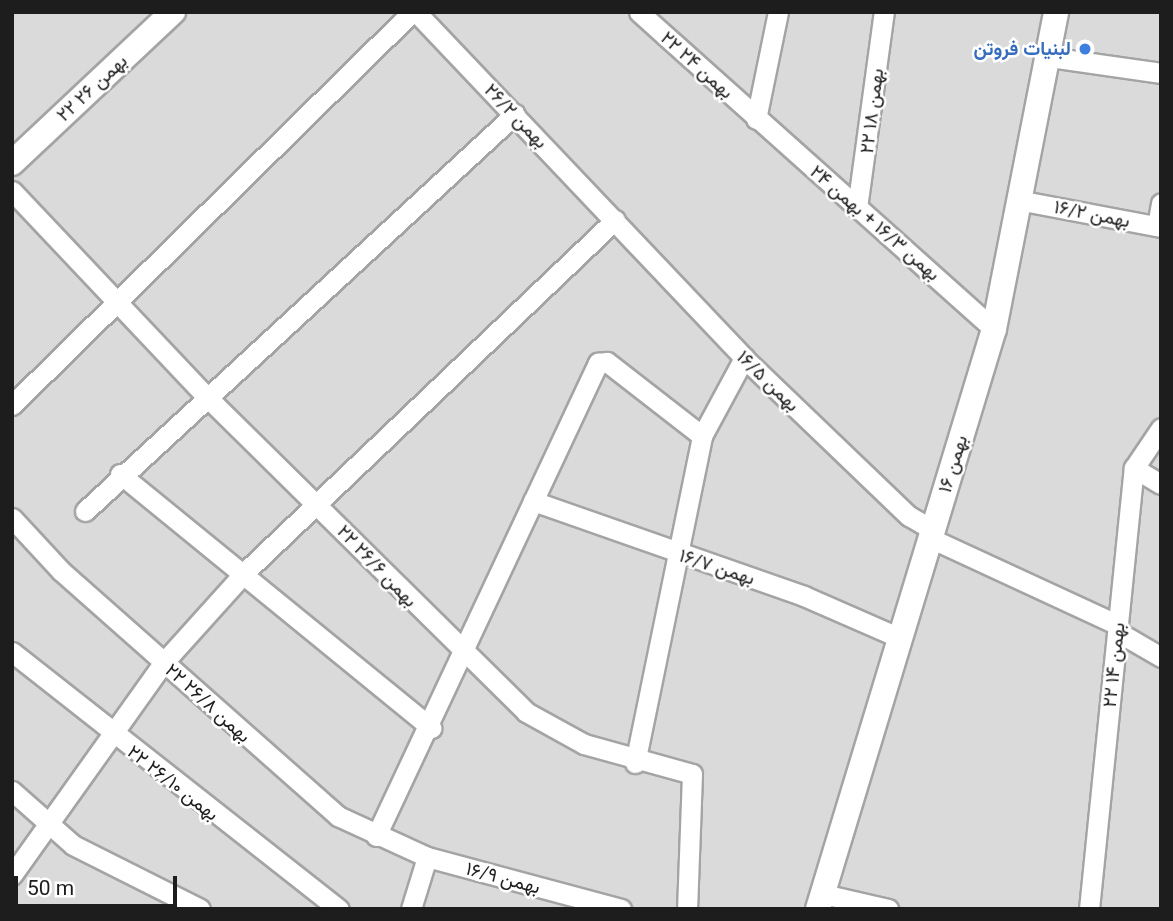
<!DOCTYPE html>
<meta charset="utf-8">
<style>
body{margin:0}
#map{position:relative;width:1173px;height:921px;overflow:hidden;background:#eeebe3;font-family:Roboto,Vazirmatn,sans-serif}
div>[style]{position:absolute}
.residential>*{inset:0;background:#dbdada;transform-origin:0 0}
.roads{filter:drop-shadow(2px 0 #a4a4a4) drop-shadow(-2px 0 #a4a4a4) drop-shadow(0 2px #a4a4a4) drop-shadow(0 -2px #a4a4a4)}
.minor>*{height:19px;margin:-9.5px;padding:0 9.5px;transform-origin:9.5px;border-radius:9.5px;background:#fff}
.tertiary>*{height:24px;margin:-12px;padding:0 12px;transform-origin:12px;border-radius:12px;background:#fff}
.dots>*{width:19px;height:19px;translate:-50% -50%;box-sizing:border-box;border:4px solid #fff;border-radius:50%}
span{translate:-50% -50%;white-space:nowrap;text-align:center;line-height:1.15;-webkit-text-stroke:5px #fff;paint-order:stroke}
.shop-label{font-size:19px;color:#366cbe;font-weight:700}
.right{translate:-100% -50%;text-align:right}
.street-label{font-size:19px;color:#1d1d1d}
.frame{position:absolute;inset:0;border:14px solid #1d1d1d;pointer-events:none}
.scale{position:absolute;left:14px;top:876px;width:163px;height:32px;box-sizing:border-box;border:4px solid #1d1d1d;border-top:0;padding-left:9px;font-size:21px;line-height:24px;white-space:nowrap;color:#1d1d1d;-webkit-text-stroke:5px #fff;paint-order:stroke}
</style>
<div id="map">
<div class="residential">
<i style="left:12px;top:12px;width:1149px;height:897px"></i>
</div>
<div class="roads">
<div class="minor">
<i style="left:416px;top:12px;width:477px;rotate:46.5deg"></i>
<i style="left:744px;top:358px;width:228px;rotate:43.8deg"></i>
<i style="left:909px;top:516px;width:28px;rotate:30deg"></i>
<i style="left:639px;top:12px;width:476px;rotate:41.8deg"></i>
<i style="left:1049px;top:57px;width:113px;rotate:8.1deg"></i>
<i style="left:756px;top:119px;width:109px;rotate:-78.4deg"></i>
<i style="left:12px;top:191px;width:286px;rotate:46.6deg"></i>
<i style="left:209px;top:399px;width:445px;rotate:44.6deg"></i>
<i style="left:526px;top:712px;width:66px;rotate:28.9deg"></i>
<i style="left:584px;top:744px;width:112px;rotate:15.5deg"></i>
<i style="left:692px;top:774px;width:135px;rotate:92.1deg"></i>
<i style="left:1023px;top:201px;width:140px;rotate:10.7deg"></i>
<i style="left:857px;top:208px;width:198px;rotate:-82.2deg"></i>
<i style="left:1157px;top:226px;width:23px;rotate:-80deg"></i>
<i style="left:12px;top:405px;width:561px;rotate:-44.49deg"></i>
<i style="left:1134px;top:468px;width:31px;rotate:31deg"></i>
<i style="left:120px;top:474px;width:402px;rotate:39.2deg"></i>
<i style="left:533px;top:501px;width:287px;rotate:19.3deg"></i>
<i style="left:804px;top:596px;width:105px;rotate:23.6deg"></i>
<i style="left:85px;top:511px;width:585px;rotate:-42.71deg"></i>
<i style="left:12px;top:518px;width:72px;rotate:47.2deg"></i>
<i style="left:61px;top:571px;width:370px;rotate:41.5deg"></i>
<i style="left:338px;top:816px;width:98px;rotate:24.7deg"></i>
<i style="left:427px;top:857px;width:201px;rotate:15deg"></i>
<i style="left:930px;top:538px;width:207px;rotate:24.8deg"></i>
<i style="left:1118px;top:632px;width:50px;rotate:30.2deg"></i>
<i style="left:12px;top:652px;width:416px;rotate:38.2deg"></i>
<i style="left:635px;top:763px;width:334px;rotate:-78.4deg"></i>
<i style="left:702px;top:436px;width:89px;rotate:-61.7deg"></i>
<i style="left:12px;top:791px;width:81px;rotate:41.5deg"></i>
<i style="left:73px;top:845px;width:142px;rotate:26.7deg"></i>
<i style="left:376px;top:836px;width:523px;rotate:-64.86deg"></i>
<i style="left:598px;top:363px;width:9px;rotate:-6deg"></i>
<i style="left:607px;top:362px;width:120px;rotate:37.9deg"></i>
<i style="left:12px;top:875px;width:260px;rotate:-54.5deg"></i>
<i style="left:163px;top:663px;width:121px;rotate:-48deg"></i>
<i style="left:244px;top:573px;width:512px;rotate:-43.58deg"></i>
<i style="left:823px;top:894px;width:67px;rotate:13deg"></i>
<i style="left:411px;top:909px;width:54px;rotate:-72.9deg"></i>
<i style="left:1089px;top:909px;width:443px;rotate:-84.2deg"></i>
<i style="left:1134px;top:468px;width:48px;rotate:-56deg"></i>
</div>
<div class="tertiary">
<i style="left:12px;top:163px;width:221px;rotate:-43.2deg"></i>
<i style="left:818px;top:909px;width:606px;rotate:-73.12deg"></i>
<i style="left:994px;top:329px;width:323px;rotate:-78.9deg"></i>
</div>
</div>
<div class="dots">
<i style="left:1085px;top:49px;background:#3f7fe0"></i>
</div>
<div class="shop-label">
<span class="right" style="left:1071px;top:49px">لبنیات فروتن</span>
</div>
<div class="street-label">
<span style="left:697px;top:65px;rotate:42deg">۲۲ بهمن ۲۴</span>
<span style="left:92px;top:88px;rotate:-43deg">۲۲ بهمن ۲۶</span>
<span style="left:872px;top:111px;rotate:-83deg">۲۲ بهمن ۱۸</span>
<span style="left:516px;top:116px;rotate:46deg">بهمن ۲۶/۲</span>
<span style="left:1092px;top:214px;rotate:11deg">بهمن ۱۶/۲</span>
<span style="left:875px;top:223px;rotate:41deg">بهمن ۱۶/۳ + بهمن ۲۴</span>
<span style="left:768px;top:381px;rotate:44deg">بهمن ۱۶/۵</span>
<span style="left:953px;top:464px;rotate:-73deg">بهمن ۱۶</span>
<span style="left:377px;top:566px;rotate:46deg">۲۲ بهمن ۲۶/۶</span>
<span style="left:717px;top:567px;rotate:18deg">بهمن ۱۶/۷</span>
<span style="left:1114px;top:665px;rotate:-84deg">۲۲ بهمن ۱۴</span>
<span style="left:208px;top:703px;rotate:42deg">۲۲ بهمن ۲۶/۸</span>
<span style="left:173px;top:783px;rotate:38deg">۲۲ بهمن ۲۶/۱۰</span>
<span style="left:503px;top:878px;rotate:15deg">بهمن ۱۶/۹</span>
</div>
<div class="frame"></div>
<div class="scale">50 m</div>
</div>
